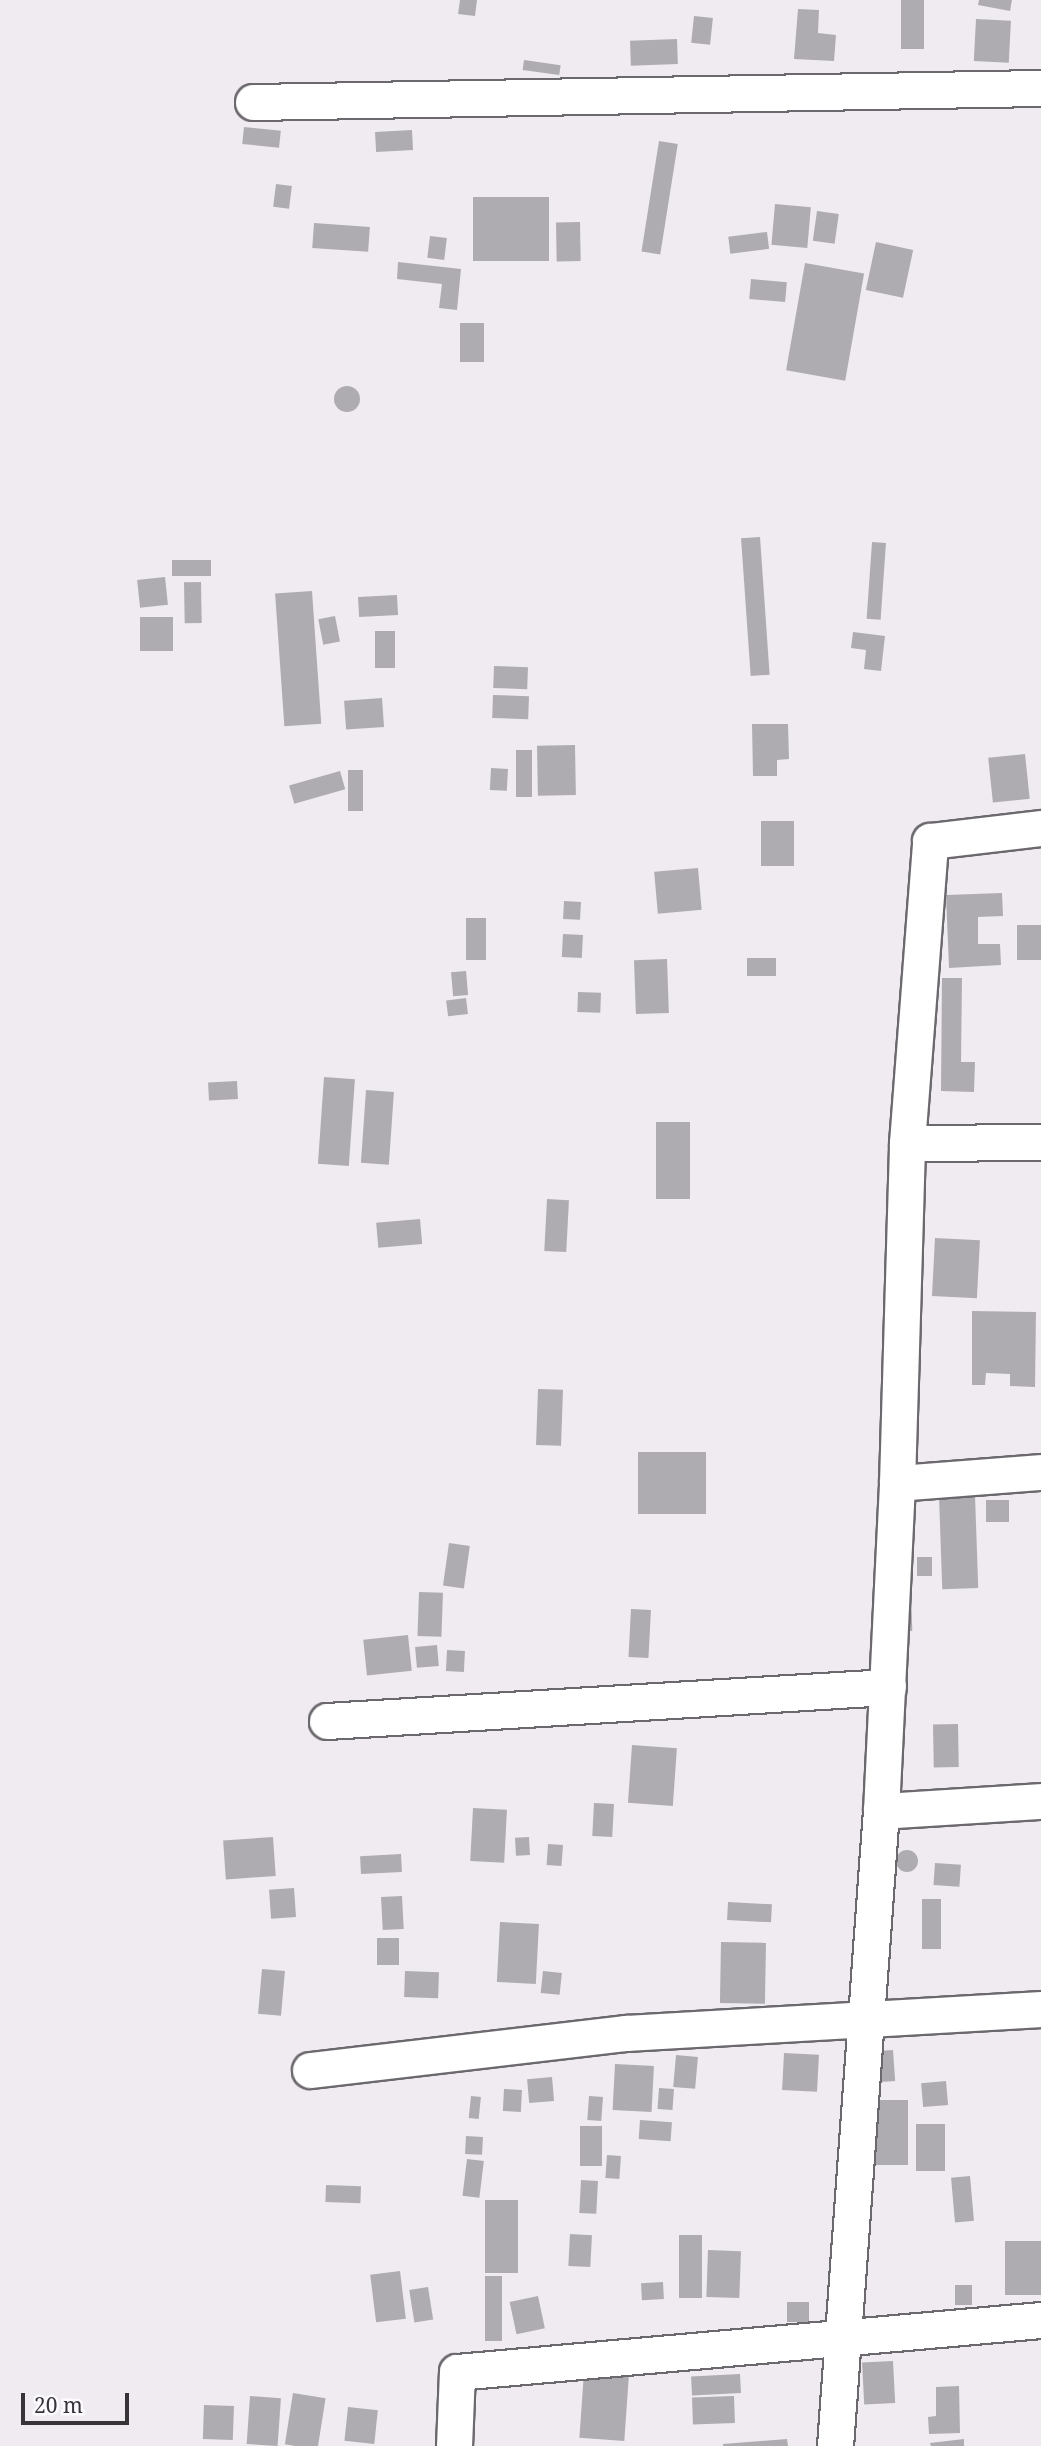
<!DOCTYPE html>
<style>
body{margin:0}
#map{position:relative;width:1041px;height:2446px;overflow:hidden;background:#efebf1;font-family:"Noto Serif",serif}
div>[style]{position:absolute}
.building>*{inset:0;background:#afacb1;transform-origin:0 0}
.round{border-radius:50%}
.roads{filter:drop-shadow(2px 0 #6c696e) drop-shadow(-2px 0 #6c696e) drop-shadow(0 2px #6c696e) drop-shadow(0 -2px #6c696e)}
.minor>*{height:35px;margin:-17.5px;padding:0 17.5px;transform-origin:17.5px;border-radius:17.5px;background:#fff}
span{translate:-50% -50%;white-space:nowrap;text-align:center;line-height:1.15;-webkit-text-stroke:6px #fcf9ff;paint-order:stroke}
.scale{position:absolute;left:21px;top:2393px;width:108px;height:32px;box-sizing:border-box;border:4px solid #363436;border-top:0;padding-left:9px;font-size:21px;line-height:24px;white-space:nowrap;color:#363436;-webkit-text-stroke:5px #fcf9ff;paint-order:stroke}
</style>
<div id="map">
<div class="building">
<i style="clip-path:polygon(460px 0,477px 0,475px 16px,458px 14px)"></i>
<i style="left:901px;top:0;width:23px;height:49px"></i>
<i style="clip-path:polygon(979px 0,1012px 0,1010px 11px,978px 5px)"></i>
<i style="clip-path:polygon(798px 9px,819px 10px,818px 33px,836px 35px,834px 61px,794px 59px)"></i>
<i style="left:694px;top:16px;width:19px;height:27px;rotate:6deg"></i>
<i style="left:976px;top:19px;width:35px;height:42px;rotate:3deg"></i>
<i style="left:677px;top:39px;width:25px;height:47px;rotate:88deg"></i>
<i style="left:524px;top:60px;width:37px;height:10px;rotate:8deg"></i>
<i style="left:244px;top:127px;width:37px;height:17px;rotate:6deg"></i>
<i style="left:412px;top:130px;width:20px;height:37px;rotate:87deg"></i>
<i style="left:659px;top:141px;width:19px;height:112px;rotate:9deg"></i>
<i style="left:276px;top:184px;width:16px;height:23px;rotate:7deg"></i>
<i style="left:549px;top:197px;width:64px;height:76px;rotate:90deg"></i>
<i style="left:775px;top:204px;width:36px;height:41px;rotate:5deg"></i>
<i style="left:817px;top:211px;width:22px;height:30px;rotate:8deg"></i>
<i style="left:580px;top:222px;width:39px;height:24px;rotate:89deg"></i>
<i style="left:314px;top:223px;width:56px;height:25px;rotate:4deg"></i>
<i style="left:767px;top:232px;width:17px;height:39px;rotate:83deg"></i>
<i style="left:430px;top:236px;width:17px;height:22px;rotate:7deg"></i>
<i style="left:876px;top:242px;width:38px;height:49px;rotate:12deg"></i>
<i style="clip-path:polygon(398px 262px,461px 269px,457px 310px,439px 308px,442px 284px,397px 279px)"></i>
<i style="left:805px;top:263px;width:60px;height:109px;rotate:10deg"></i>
<i style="left:751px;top:279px;width:36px;height:20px;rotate:5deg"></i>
<i style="left:460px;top:323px;width:24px;height:39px"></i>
<i class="round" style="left:334px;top:386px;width:26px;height:26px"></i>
<i style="left:760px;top:537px;width:138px;height:19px;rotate:86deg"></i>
<i style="left:872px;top:542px;width:14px;height:77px;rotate:4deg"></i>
<i style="left:211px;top:560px;width:16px;height:39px;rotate:90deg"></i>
<i style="left:165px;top:577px;width:28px;height:28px;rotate:84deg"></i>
<i style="left:201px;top:582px;width:41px;height:17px;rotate:89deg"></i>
<i style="left:312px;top:591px;width:133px;height:37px;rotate:86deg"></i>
<i style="left:397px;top:595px;width:20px;height:39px;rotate:87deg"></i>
<i style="left:335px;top:616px;width:26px;height:17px;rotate:79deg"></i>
<i style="left:140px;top:617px;width:33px;height:34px"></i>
<i style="left:375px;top:631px;width:20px;height:37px"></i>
<i style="clip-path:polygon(853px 632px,885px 636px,881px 671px,864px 669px,866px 650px,851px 648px)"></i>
<i style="left:494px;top:666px;width:34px;height:22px;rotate:2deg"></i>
<i style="left:493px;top:695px;width:36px;height:23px;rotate:2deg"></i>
<i style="left:382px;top:698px;width:29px;height:38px;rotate:86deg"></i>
<i style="clip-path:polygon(752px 724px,788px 724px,789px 759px,777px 760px,777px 776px,753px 776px)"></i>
<i style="left:575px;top:745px;width:50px;height:38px;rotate:89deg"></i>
<i style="left:516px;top:750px;width:16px;height:47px"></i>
<i style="left:1025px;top:754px;width:45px;height:37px;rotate:84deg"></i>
<i style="left:491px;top:768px;width:17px;height:22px;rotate:3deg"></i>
<i style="left:348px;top:770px;width:15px;height:41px"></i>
<i style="left:340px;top:771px;width:19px;height:53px;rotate:74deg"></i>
<i style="left:794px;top:821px;width:45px;height:33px;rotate:90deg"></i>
<i style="left:698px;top:868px;width:42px;height:44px;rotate:85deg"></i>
<i style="clip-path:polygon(1002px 893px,1003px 916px,978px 917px,978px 944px,1000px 944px,1001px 965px,949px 968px,946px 895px)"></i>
<i style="left:564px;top:901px;width:17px;height:18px;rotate:3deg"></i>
<i style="left:466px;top:918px;width:20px;height:42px"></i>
<i style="left:1017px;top:925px;width:24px;height:35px"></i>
<i style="left:563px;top:934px;width:20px;height:23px;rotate:3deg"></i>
<i style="left:776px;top:958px;width:18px;height:29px;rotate:90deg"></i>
<i style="left:667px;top:959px;width:54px;height:33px;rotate:88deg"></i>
<i style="left:466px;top:971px;width:24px;height:15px;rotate:85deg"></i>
<i style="clip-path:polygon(942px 978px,962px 978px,961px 1062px,975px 1062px,974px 1092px,941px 1091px)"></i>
<i style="left:578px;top:992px;width:23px;height:20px;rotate:2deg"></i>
<i style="left:466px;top:998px;width:16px;height:20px;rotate:83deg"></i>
<i style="left:324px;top:1077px;width:31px;height:87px;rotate:4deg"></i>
<i style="left:237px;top:1081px;width:18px;height:29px;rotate:87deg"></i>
<i style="left:366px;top:1090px;width:28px;height:73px;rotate:4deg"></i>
<i style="left:656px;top:1122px;width:34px;height:77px"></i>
<i style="left:547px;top:1199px;width:22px;height:52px;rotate:3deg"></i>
<i style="left:420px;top:1219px;width:25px;height:44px;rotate:85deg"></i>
<i style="left:935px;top:1238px;width:45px;height:58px;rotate:3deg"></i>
<i style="clip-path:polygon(972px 1311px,1036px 1312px,1035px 1387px,1010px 1386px,1010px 1374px,986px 1373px,985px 1385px,972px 1385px)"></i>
<i style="left:538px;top:1389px;width:25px;height:56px;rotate:2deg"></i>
<i style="left:638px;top:1452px;width:68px;height:62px"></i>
<i style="left:975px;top:1495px;width:93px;height:36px;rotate:88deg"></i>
<i style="left:1009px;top:1500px;width:22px;height:23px;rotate:90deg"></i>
<i style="left:449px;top:1543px;width:21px;height:43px;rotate:8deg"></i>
<i style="left:932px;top:1557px;width:19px;height:15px;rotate:90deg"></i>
<i style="left:419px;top:1592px;width:24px;height:44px;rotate:2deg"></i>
<i style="left:911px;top:1593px;width:38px;height:17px;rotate:88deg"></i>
<i style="left:631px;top:1609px;width:20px;height:48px;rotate:3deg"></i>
<i style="left:408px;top:1635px;width:36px;height:45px;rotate:84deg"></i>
<i style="left:437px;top:1645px;width:21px;height:22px;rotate:85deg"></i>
<i style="left:447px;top:1650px;width:18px;height:21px;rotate:3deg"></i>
<i style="left:958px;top:1724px;width:43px;height:25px;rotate:89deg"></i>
<i style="left:632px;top:1745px;width:45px;height:58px;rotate:4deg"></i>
<i style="left:594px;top:1803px;width:20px;height:33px;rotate:3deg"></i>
<i style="left:473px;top:1808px;width:34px;height:53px;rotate:3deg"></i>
<i style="left:273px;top:1837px;width:39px;height:50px;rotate:86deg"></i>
<i style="left:529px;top:1837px;width:18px;height:14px;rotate:87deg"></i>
<i style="left:548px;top:1844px;width:15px;height:21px;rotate:4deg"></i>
<i class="round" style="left:896px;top:1850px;width:22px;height:22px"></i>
<i style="left:401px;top:1854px;width:18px;height:41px;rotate:87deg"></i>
<i style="left:935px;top:1863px;width:26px;height:22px;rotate:4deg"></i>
<i style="left:294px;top:1888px;width:29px;height:25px;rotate:86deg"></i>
<i style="left:402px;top:1896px;width:33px;height:21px;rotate:87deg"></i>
<i style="left:922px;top:1899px;width:19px;height:50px"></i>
<i style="left:728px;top:1902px;width:44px;height:18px;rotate:3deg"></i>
<i style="left:500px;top:1922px;width:39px;height:60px;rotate:3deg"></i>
<i style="left:377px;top:1938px;width:22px;height:27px"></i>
<i style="left:721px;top:1942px;width:45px;height:61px;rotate:1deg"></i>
<i style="left:262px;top:1969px;width:23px;height:45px;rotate:5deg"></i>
<i style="left:405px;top:1971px;width:34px;height:26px;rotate:2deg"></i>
<i style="left:543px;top:1971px;width:19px;height:22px;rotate:6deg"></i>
<i style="left:893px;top:2050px;width:31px;height:21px;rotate:86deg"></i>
<i style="left:784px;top:2053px;width:35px;height:37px;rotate:3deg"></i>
<i style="left:676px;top:2055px;width:22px;height:32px;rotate:5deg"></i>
<i style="left:615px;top:2064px;width:39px;height:46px;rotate:3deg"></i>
<i style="left:552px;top:2077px;width:24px;height:25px;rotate:85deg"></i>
<i style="left:946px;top:2081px;width:24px;height:25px;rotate:85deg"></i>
<i style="left:659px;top:2088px;width:15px;height:21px;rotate:4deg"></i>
<i style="left:504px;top:2089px;width:18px;height:22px;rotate:3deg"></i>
<i style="left:471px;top:2096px;width:10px;height:22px;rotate:6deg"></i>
<i style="left:589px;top:2096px;width:14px;height:24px;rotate:4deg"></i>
<i style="left:875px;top:2100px;width:33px;height:65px"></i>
<i style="left:640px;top:2120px;width:32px;height:19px;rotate:4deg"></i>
<i style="left:916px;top:2124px;width:29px;height:47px"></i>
<i style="left:580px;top:2126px;width:22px;height:40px"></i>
<i style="left:466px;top:2136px;width:17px;height:18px;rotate:3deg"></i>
<i style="left:607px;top:2155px;width:14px;height:23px;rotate:4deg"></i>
<i style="left:467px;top:2159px;width:17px;height:37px;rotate:7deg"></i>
<i style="left:970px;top:2176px;width:45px;height:19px;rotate:85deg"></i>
<i style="left:581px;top:2180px;width:17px;height:33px;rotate:3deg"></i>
<i style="left:326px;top:2185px;width:35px;height:17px;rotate:2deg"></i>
<i style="left:485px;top:2200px;width:33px;height:73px"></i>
<i style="left:570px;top:2234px;width:22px;height:32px;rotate:3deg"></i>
<i style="left:679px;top:2235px;width:23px;height:63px"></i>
<i style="left:1041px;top:2241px;width:54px;height:36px;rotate:90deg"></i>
<i style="left:708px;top:2250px;width:33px;height:47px;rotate:2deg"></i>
<i style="left:400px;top:2271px;width:48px;height:30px;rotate:83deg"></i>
<i style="left:485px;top:2276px;width:17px;height:65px"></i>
<i style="left:663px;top:2282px;width:17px;height:22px;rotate:87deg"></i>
<i style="left:955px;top:2285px;width:17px;height:20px"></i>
<i style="left:428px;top:2287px;width:33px;height:19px;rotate:81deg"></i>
<i style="left:538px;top:2296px;width:33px;height:29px;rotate:78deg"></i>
<i style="left:787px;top:2302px;width:22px;height:20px"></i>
<i style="left:893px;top:2361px;width:42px;height:31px;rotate:87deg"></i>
<i style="left:584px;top:2372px;width:45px;height:66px;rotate:4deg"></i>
<i style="left:740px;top:2374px;width:19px;height:49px;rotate:87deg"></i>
<i style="clip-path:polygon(959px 2386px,960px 2433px,929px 2434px,928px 2417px,936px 2416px,936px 2387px)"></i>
<i style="left:293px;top:2393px;width:33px;height:52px;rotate:9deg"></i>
<i style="left:250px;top:2396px;width:31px;height:48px;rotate:4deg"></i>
<i style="left:734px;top:2396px;width:27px;height:42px;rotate:88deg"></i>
<i style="left:204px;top:2405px;width:30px;height:34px;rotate:2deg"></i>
<i style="left:348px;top:2407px;width:30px;height:34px;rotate:6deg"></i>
<i style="clip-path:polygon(787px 2439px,788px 2446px,723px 2446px,723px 2444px)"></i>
<i style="clip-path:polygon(964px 2439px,964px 2446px,931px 2446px,930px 2443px)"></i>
</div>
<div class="roads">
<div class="minor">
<i style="left:253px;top:102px;width:788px;rotate:-1.02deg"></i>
<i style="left:907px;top:1143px;width:134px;rotate:-0.4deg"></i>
<i style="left:897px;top:1483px;width:144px;rotate:-4.4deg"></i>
<i style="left:327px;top:1721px;width:562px;rotate:-3.47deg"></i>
<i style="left:881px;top:1811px;width:160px;rotate:-3.6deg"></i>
<i style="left:310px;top:2070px;width:318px;rotate:-6.7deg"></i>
<i style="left:626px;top:2033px;width:416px;rotate:-3.3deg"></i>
<i style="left:454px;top:2446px;width:74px;rotate:-87.7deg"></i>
<i style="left:457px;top:2372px;width:586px;rotate:-5.09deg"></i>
<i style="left:835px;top:2446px;width:637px;rotate:-85.86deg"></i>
<i style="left:881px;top:1811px;width:328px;rotate:-87.2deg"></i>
<i style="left:897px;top:1483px;width:340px;rotate:-88.3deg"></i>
<i style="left:907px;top:1143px;width:303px;rotate:-85.6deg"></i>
<i style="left:930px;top:841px;width:112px;rotate:-6.7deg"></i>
</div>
</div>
<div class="scale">20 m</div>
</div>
